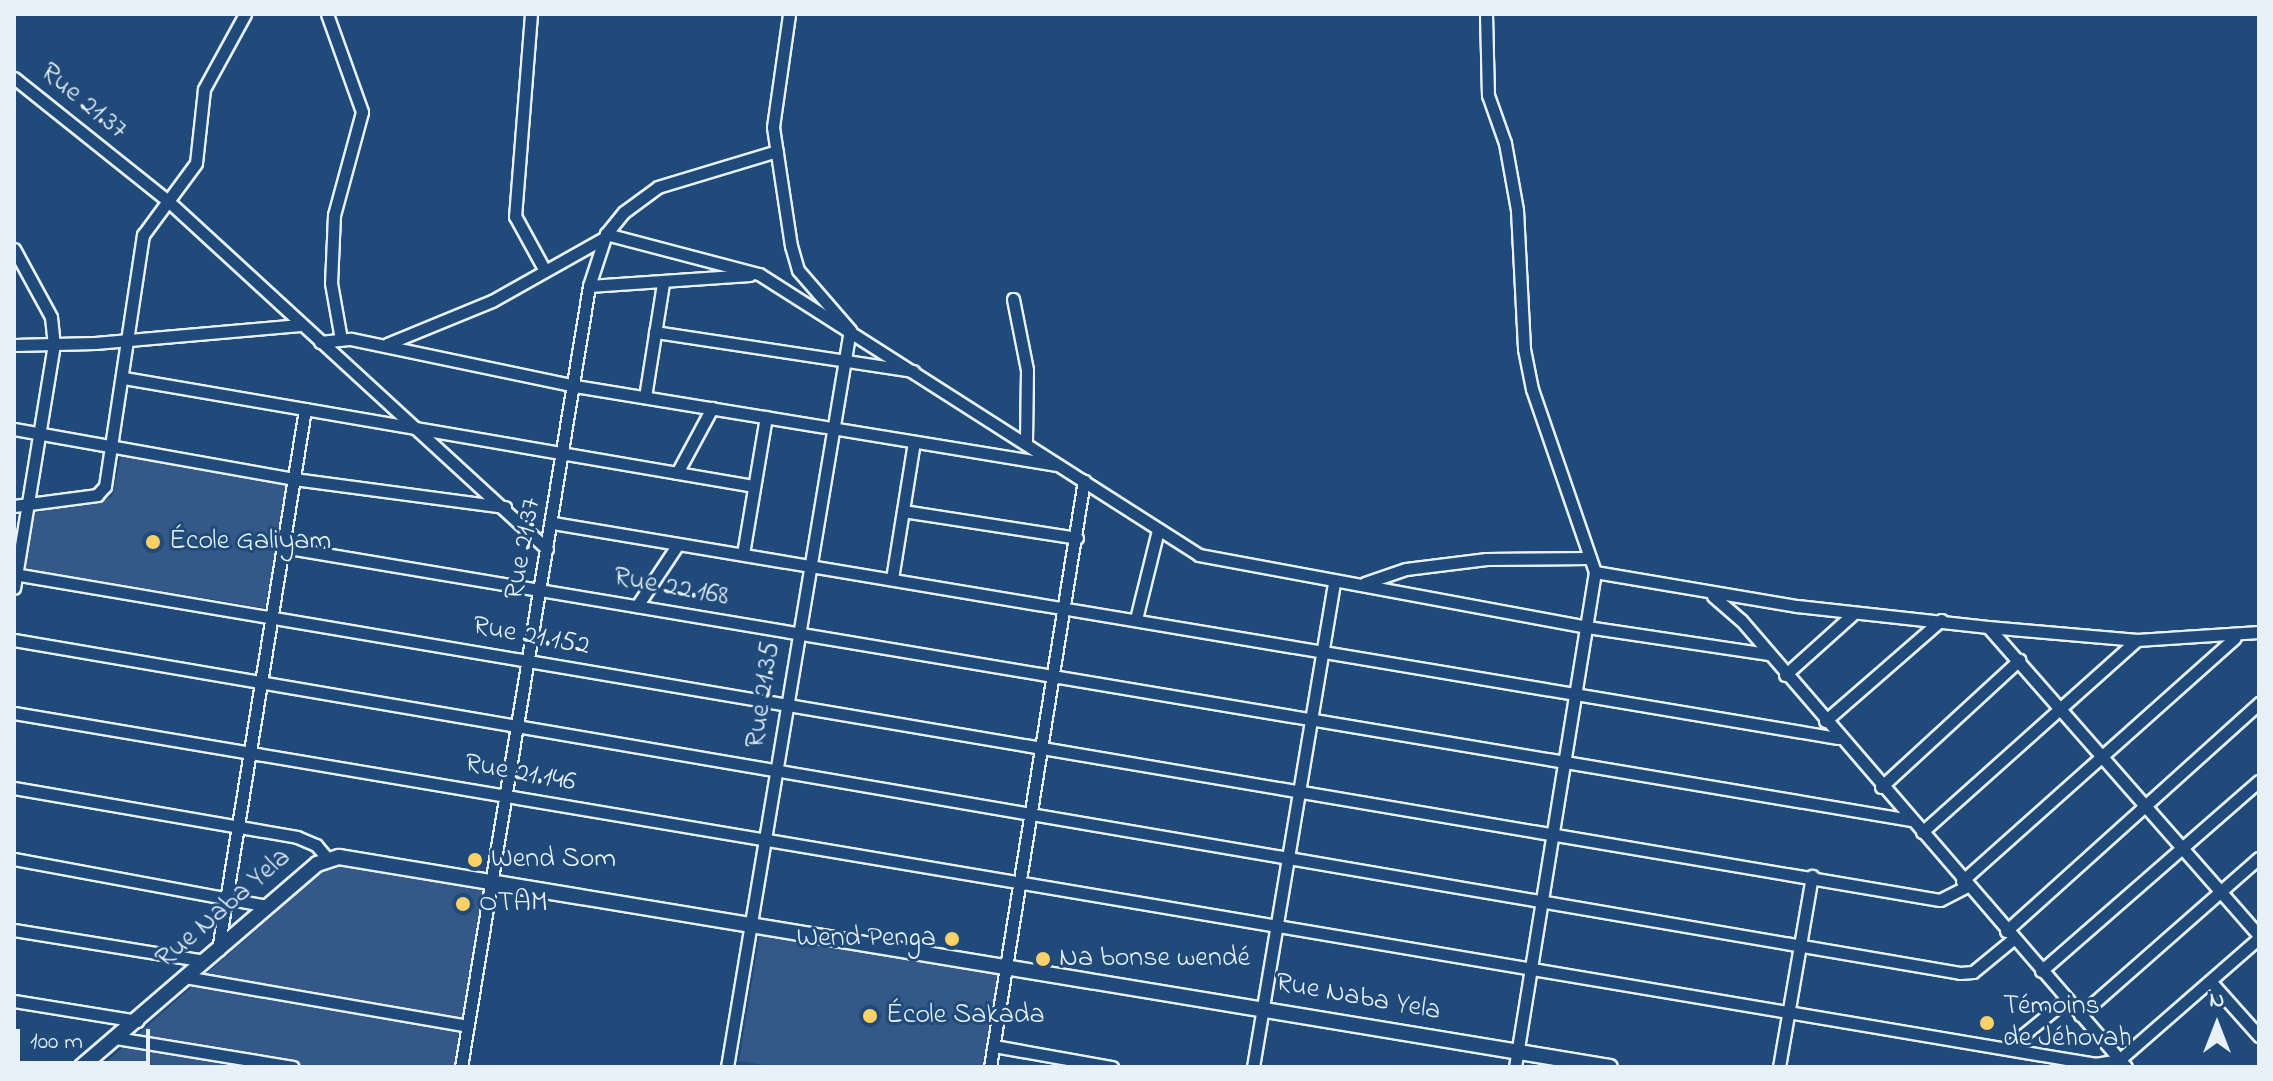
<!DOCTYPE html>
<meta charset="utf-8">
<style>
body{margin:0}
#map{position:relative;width:2273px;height:1081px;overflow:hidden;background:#1f4a7a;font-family:"Indie Flower",sans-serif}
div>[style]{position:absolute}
.built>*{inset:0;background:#345888}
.roads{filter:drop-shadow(2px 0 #e8f1f8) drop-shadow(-2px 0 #e8f1f8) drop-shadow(0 2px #e8f1f8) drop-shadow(0 -2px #e8f1f8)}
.street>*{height:11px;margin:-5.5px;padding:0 5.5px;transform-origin:5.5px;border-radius:5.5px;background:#1f4a7a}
.secondary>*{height:14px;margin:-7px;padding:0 7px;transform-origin:7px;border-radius:7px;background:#1f4a7a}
.dots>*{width:22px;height:22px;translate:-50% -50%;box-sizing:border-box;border:4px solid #1f4a7a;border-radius:50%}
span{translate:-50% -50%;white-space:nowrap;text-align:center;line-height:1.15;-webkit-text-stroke:6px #1f4a7a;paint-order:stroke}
.street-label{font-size:28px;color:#e8f1f8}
.poi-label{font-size:28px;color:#e8f1f8}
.left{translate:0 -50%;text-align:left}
.right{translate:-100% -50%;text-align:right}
.frame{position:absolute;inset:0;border:16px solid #e8f1f8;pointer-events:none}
.north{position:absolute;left:2177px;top:985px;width:80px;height:80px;-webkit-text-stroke:6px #1f4a7a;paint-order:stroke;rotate:0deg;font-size:22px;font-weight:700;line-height:32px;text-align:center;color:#e8f1f8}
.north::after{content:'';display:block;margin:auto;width:28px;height:36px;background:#e8f1f8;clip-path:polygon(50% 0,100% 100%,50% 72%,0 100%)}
.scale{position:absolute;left:16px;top:1029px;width:134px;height:36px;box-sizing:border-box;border:4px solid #e8f1f8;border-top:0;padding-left:10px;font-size:24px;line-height:28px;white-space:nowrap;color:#e8f1f8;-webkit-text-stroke:6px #1f4a7a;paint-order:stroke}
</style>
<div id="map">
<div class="built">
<i style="clip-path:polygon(121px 457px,289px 482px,265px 608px,26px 569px,30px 514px,112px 497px)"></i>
<i style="clip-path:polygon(333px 862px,487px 886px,458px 1067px,101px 1067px)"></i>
<i style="clip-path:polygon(760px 933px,1001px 972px,985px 1067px,777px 1067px,739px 1061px)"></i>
</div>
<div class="roads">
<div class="street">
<i style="left:327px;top:14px;width:104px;rotate:70.3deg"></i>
<i style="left:362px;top:112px;width:107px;rotate:105.2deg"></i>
<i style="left:334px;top:215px;width:68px;rotate:92.5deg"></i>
<i style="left:331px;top:283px;width:57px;rotate:79.9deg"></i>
<i style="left:531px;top:14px;width:203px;rotate:94.5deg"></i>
<i style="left:515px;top:216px;width:60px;rotate:61.3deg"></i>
<i style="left:1486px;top:14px;width:81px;rotate:88.6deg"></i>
<i style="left:1488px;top:95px;width:51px;rotate:70.5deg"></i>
<i style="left:1505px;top:143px;width:68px;rotate:79.8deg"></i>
<i style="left:1517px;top:210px;width:139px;rotate:87.1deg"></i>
<i style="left:1524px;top:349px;width:41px;rotate:78.7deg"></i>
<i style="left:1532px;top:389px;width:194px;rotate:71deg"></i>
<i style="left:1595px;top:572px;width:501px;rotate:99.18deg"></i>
<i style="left:14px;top:78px;width:196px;rotate:38.6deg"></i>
<i style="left:167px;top:200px;width:516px;rotate:42.57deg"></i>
<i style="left:606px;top:234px;width:158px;rotate:14.7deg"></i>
<i style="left:759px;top:274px;width:522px;rotate:32.56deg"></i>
<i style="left:1199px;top:555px;width:395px;rotate:10.5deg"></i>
<i style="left:1587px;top:627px;width:182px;rotate:8.5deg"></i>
<i style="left:14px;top:249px;width:77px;rotate:61.4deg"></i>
<i style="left:51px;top:317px;width:27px;rotate:84deg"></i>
<i style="left:54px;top:344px;width:247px;rotate:99.3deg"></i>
<i style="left:589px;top:286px;width:161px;rotate:-3.9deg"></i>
<i style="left:1013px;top:299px;width:72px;rotate:78.8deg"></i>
<i style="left:1027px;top:370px;width:73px;rotate:90.8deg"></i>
<i style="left:655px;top:332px;width:261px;rotate:8.6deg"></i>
<i style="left:320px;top:342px;width:31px;rotate:-6deg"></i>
<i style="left:351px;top:339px;width:229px;rotate:11.8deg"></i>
<i style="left:575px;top:386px;width:487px;rotate:9.3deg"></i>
<i style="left:387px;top:344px;width:113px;rotate:-22.3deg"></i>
<i style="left:492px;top:301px;width:129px;rotate:-29.4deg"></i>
<i style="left:14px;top:345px;width:81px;rotate:-1.4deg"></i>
<i style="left:95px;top:343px;width:206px;rotate:-5deg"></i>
<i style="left:124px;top:378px;width:638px;rotate:9.74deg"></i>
<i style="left:645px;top:397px;width:115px;rotate:-81deg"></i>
<i style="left:14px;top:429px;width:284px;rotate:10.1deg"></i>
<i style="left:294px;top:479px;width:213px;rotate:7.6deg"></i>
<i style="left:677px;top:473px;width:74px;rotate:-61.7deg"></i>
<i style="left:14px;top:506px;width:84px;rotate:-7.5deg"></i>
<i style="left:97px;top:495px;width:12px;rotate:-48deg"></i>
<i style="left:105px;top:486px;width:254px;rotate:-81.4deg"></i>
<i style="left:143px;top:235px;width:89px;rotate:-53.6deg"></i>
<i style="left:196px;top:163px;width:74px;rotate:-83.8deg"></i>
<i style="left:204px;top:89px;width:85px;rotate:-61.3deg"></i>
<i style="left:903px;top:511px;width:176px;rotate:8.8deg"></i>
<i style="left:553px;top:523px;width:1303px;rotate:9.5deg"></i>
<i style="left:283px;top:547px;width:1651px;rotate:9.52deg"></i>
<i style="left:743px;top:554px;width:139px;rotate:-80.5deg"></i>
<i style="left:1595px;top:572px;width:205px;rotate:9.6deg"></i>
<i style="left:1797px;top:606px;width:192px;rotate:6.3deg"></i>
<i style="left:1988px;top:627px;width:150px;rotate:5deg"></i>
<i style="left:2137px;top:640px;width:122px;rotate:-3.8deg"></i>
<i style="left:14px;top:574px;width:1953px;rotate:9.61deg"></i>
<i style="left:1940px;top:900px;width:30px;rotate:-27deg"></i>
<i style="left:892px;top:579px;width:139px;rotate:-80.9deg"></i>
<i style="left:1365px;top:583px;width:43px;rotate:-18.9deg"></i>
<i style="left:1406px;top:569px;width:81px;rotate:-7.1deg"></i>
<i style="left:1486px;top:559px;width:104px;rotate:-0.6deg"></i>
<i style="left:1713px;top:596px;width:37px;rotate:41deg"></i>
<i style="left:1741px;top:620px;width:590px;rotate:49.26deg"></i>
<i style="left:637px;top:606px;width:74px;rotate:-56.5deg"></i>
<i style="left:1136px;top:619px;width:92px;rotate:-76.1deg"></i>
<i style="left:1988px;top:627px;width:410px;rotate:48.7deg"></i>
<i style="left:14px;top:640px;width:1974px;rotate:9.71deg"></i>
<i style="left:1960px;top:973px;width:13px;rotate:-4deg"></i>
<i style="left:1973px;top:972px;width:50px;rotate:-39.4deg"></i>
<i style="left:1785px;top:675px;width:93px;rotate:-41.9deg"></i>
<i style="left:14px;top:713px;width:2110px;rotate:9.57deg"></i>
<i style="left:2095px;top:1064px;width:24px;rotate:-9deg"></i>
<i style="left:2119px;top:1060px;width:186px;rotate:-41.1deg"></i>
<i style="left:1825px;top:721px;width:154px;rotate:-41deg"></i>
<i style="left:1881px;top:787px;width:188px;rotate:-42.6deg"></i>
<i style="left:14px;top:788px;width:287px;rotate:9.8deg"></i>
<i style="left:297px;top:837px;width:21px;rotate:23deg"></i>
<i style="left:316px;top:845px;width:17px;rotate:50deg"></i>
<i style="left:1922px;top:832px;width:288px;rotate:-41.8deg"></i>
<i style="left:14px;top:859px;width:257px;rotate:10.5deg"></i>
<i style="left:1962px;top:881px;width:365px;rotate:-41.7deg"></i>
<i style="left:14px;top:930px;width:193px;rotate:9.2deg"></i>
<i style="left:2006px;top:931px;width:341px;rotate:-42deg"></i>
<i style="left:218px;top:950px;width:548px;rotate:-80.86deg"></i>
<i style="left:2041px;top:971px;width:289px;rotate:-41.1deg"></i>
<i style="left:185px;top:977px;width:287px;rotate:9.8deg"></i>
<i style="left:2210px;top:981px;width:74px;rotate:48.3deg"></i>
<i style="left:14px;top:1001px;width:125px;rotate:9.2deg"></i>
<i style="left:2080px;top:1015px;width:238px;rotate:-41.3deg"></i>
<i style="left:116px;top:1038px;width:179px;rotate:9.3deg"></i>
<i style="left:994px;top:1046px;width:120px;rotate:10.1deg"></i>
<i style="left:2007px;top:1048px;width:76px;rotate:-39.1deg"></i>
<i style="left:461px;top:1067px;width:791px;rotate:-80.69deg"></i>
<i style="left:589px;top:286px;width:55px;rotate:-71.9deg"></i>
<i style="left:606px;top:234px;width:28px;rotate:-51deg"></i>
<i style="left:624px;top:212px;width:42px;rotate:-36.3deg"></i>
<i style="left:658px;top:187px;width:124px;rotate:-16.8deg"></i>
<i style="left:727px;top:1067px;width:747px;rotate:-80.53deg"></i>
<i style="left:850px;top:330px;width:79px;rotate:-130.9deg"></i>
<i style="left:798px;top:270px;width:25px;rotate:-106deg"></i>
<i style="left:791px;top:246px;width:120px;rotate:-98.6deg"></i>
<i style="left:773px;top:127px;width:114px;rotate:-81.9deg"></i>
<i style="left:990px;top:1067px;width:594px;rotate:-80.9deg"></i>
<i style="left:1253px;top:1067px;width:493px;rotate:-80.5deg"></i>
<i style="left:1779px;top:1067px;width:194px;rotate:-80.2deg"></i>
</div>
<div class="secondary">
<i style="left:81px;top:1067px;width:311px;rotate:-40.7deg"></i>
<i style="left:317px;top:864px;width:23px;rotate:-18deg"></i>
<i style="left:339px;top:857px;width:1288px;rotate:9.38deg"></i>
</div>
</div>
<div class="dots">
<i style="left:153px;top:542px;background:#ffd166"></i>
<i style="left:475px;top:860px;background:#ffd166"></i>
<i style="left:463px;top:904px;background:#ffd166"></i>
<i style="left:952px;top:939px;background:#ffd166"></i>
<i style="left:1043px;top:959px;background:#ffd166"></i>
<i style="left:870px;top:1016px;background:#ffd166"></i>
<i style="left:1987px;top:1023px;background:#ffd166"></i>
</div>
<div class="street-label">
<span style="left:83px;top:102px;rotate:39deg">Rue 21.37</span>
<span style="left:524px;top:549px;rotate:-80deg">Rue 21.37</span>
<span style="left:671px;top:588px;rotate:10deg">Rue 22.168</span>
<span style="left:531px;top:637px;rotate:10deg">Rue 21.152</span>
<span style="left:764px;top:695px;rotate:-82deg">Rue 21.35</span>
<span style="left:520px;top:774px;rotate:10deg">Rue 21.146</span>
<span style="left:224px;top:909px;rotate:-41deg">Rue Naba Yela</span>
<span style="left:1358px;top:998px;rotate:10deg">Rue Naba Yela</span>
</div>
<div class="poi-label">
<span class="left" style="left:169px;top:542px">École Galiyam</span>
<span class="left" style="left:491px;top:860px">Wend Som</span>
<span class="left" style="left:479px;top:904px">OTAM</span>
<span class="right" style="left:936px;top:939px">Wend Penga</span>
<span class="left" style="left:1059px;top:959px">Na bonse wendé</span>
<span class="left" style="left:2003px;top:1023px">Témoins<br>de Jéhovah</span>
<span class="left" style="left:886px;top:1016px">École Sakada</span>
</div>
<div class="frame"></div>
<div class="north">N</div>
<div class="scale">100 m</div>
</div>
